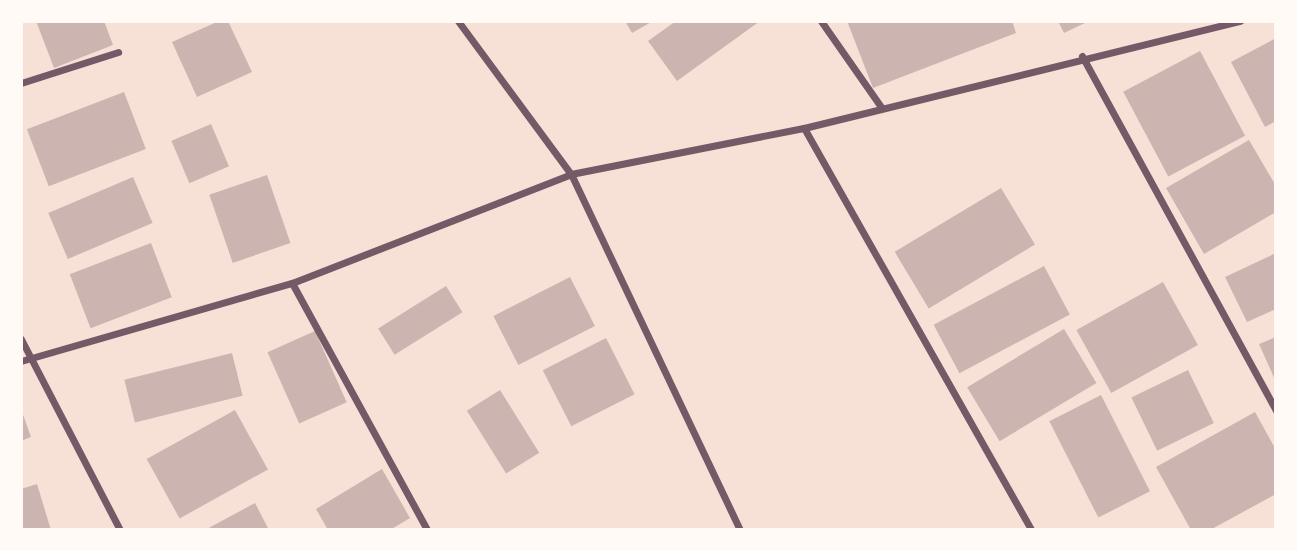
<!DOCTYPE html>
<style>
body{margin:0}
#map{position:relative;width:1297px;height:551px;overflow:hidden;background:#f7e1d7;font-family:"Work Sans",sans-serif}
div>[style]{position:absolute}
.building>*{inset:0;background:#ccb4b1;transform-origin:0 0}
.minor>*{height:7px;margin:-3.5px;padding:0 3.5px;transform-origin:3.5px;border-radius:3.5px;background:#755966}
span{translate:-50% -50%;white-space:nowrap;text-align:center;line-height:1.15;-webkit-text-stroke:5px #fffaf5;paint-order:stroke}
.frame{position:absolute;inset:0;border:23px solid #fffaf5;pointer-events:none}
</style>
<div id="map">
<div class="building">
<i style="clip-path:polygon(36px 21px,104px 21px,113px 45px,54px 68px)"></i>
<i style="clip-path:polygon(219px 21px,228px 21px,252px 72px,197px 97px,172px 42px)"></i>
<i style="clip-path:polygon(625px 21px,653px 21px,632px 33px)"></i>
<i style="clip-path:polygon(676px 21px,760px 21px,677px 81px,648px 41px)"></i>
<i style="clip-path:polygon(847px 21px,1012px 21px,1016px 33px,873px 88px)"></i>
<i style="clip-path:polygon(1058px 21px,1089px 21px,1064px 33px)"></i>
<i style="clip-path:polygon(1276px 38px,1276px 121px,1265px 127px,1231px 62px)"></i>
<i style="left:1200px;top:51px;width:96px;height:87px;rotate:62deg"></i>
<i style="left:124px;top:92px;width:61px;height:104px;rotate:69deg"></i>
<i style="left:211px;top:124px;width:46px;height:43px;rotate:67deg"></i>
<i style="clip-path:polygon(1249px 140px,1276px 186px,1276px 212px,1204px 254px,1166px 188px)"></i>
<i style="left:267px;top:175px;width:72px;height:61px;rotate:71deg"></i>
<i style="left:133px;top:177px;width:50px;height:92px;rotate:67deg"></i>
<i style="left:1001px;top:188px;width:66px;height:124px;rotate:59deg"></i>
<i style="left:151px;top:243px;width:58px;height:87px;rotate:69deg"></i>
<i style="clip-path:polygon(1276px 253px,1276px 309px,1247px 322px,1225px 277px)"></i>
<i style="left:1044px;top:266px;width:55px;height:125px;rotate:62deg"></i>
<i style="left:570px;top:277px;width:55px;height:86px;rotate:63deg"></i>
<i style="left:1163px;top:282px;width:72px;height:99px;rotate:61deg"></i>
<i style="left:446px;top:286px;width:31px;height:80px;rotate:58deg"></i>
<i style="left:1064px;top:329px;width:63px;height:113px;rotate:59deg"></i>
<i style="left:315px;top:331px;width:78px;height:52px;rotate:66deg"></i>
<i style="clip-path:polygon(1276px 337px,1276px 382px,1259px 344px)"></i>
<i style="left:606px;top:338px;width:63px;height:71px;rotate:63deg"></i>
<i style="left:232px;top:353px;width:44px;height:111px;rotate:76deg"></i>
<i style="left:1188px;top:370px;width:59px;height:63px;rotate:64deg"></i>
<i style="left:500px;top:390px;width:74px;height:39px;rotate:58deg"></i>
<i style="left:1101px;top:395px;width:108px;height:58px;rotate:63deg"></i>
<i style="clip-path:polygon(21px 409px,31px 437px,21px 441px)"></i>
<i style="left:235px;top:410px;width:68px;height:101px;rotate:61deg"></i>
<i style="clip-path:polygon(1255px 412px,1276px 450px,1276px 494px,1210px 530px,1191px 530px,1156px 467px)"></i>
<i style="clip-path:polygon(382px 469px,410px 518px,390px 530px,328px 530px,316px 509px)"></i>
<i style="clip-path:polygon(37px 484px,51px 530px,21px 530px,21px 489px)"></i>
<i style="clip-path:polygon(255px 503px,269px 530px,205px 530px)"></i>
</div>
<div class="minor">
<i style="left:458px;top:21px;width:190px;rotate:53.6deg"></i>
<i style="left:571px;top:174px;width:394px;rotate:64.6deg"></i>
<i style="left:821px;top:21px;width:105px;rotate:55.1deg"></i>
<i style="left:1082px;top:56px;width:405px;rotate:61.3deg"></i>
<i style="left:21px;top:83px;width:102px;rotate:-17.7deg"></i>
<i style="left:804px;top:128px;width:462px;rotate:60.5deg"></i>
<i style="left:292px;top:283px;width:281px;rotate:61.3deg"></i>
<i style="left:21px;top:339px;width:215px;rotate:62.6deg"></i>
<i style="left:21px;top:361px;width:282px;rotate:-16.1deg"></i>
<i style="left:292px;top:283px;width:300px;rotate:-21.3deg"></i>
<i style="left:571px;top:174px;width:237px;rotate:-11.2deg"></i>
<i style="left:804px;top:128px;width:449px;rotate:-13.8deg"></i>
</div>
<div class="frame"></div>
</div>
